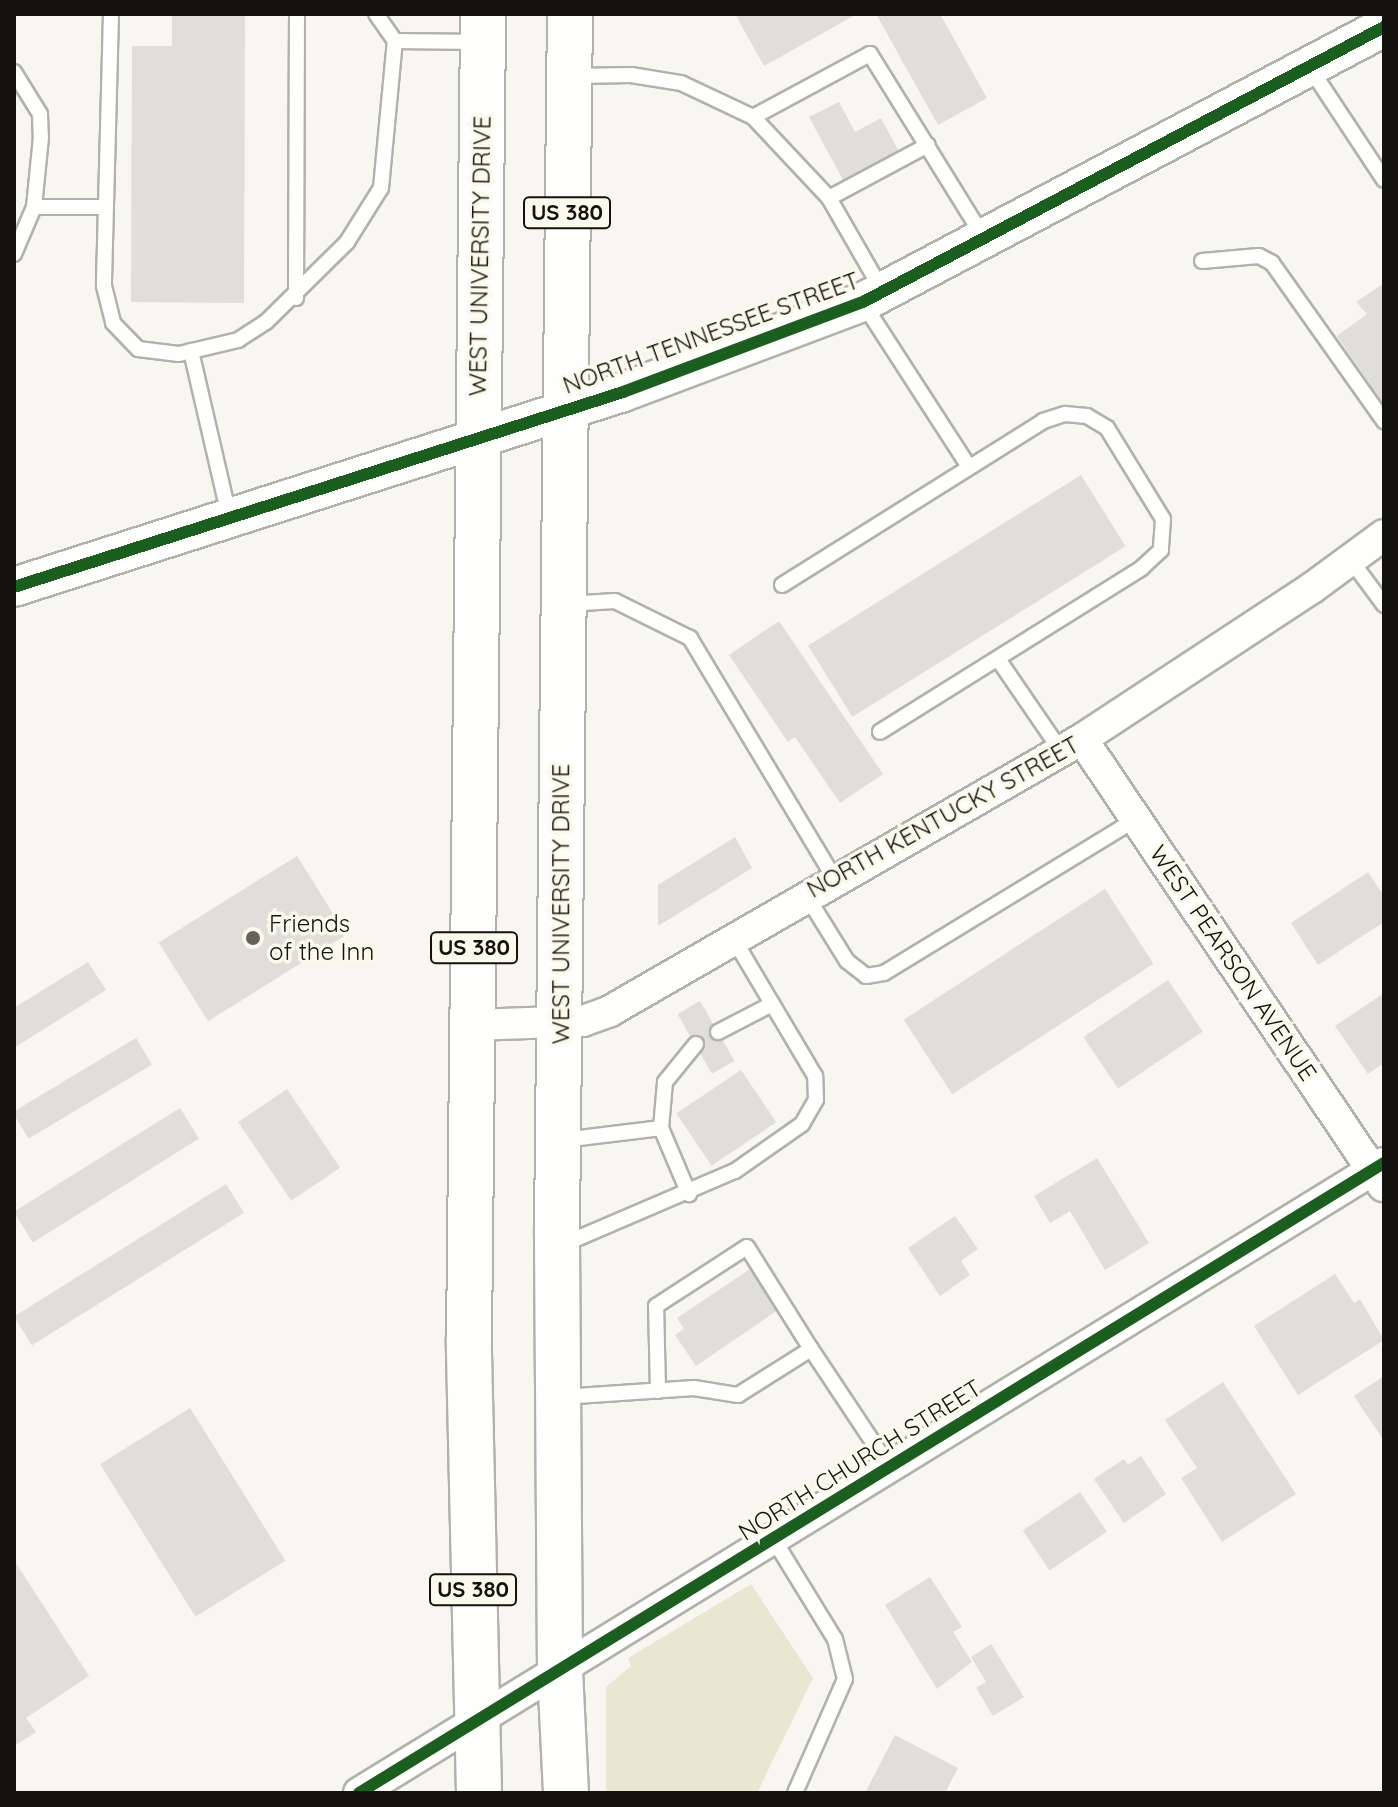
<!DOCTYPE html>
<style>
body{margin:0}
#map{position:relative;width:1398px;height:1807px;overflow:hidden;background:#f8f6f0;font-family:Quicksand,sans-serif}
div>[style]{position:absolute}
.green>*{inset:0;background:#e7e8d1}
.building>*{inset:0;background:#dfded9;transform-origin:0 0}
.roads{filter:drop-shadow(2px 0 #b2b1ac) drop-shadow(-2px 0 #b2b1ac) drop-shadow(0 2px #b2b1ac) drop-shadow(0 -2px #b2b1ac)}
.service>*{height:14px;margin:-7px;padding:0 7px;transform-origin:7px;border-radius:7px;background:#fefefd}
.minor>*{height:30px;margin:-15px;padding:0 15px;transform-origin:15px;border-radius:15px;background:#fefefd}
.tertiary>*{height:38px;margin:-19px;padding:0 19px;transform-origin:19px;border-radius:19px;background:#fefefd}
.trunk>*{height:44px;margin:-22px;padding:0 22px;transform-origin:22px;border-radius:22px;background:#fefefd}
.cycleway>*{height:12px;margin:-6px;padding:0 6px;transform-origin:6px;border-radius:6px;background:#1b5e20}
.dots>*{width:22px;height:22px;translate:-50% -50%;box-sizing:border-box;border:4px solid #fbf9ec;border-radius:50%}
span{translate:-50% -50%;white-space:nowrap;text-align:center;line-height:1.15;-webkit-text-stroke:7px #fbf9ec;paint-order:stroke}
.shield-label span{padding:2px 6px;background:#fbf9ec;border:2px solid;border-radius:6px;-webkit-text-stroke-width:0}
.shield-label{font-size:22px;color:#13120e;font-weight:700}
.street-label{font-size:24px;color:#13120e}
.poi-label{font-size:24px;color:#13120e}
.left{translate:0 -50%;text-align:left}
.frame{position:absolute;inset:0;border:16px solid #13120e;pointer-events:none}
</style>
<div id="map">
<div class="green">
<i style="clip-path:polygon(751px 1584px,813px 1678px,757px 1793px,606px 1793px,606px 1687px,631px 1666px,628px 1658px)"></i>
</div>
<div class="building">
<i style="clip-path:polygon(172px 14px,245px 14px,244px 303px,131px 302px,132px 46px,172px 46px)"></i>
<i style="clip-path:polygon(735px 14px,857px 14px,764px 66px)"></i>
<i style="clip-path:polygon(876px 14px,940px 14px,987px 98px,938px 125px)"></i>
<i style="clip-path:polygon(839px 102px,855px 132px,881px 118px,898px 150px,843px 180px,809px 117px)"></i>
<i style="clip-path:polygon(1384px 283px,1384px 405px,1337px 336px,1367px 314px,1356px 302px)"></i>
<i style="left:1081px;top:475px;width:84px;height:322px;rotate:58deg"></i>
<i style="clip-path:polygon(779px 621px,883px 774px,840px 803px,795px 737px,788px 742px,729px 655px)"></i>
<i style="clip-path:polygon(735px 837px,752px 868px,658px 926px,658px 885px)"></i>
<i style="left:297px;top:856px;width:93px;height:163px;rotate:58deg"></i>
<i style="clip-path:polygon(1368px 872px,1384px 896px,1384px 922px,1318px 965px,1291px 923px)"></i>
<i style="left:1105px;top:889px;width:89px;height:240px;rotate:57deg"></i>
<i style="clip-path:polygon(88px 962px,106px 990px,14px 1048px,14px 1008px)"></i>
<i style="left:1168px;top:980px;width:62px;height:102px;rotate:56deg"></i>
<i style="clip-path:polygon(1384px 993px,1384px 1063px,1368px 1074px,1335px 1026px)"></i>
<i style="left:700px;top:1001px;width:69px;height:26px;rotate:60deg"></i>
<i style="left:136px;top:1038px;width:31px;height:144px;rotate:59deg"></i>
<i style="left:741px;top:1070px;width:63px;height:78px;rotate:56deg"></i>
<i style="left:287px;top:1089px;width:95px;height:59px;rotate:56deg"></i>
<i style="left:180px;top:1108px;width:36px;height:196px;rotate:58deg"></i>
<i style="clip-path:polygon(1097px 1158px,1149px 1243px,1105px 1270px,1070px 1211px,1050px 1223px,1034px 1196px)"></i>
<i style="left:226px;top:1184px;width:34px;height:250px;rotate:58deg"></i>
<i style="clip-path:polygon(955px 1216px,978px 1249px,961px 1261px,970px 1275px,940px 1296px,908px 1248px)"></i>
<i style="clip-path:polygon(750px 1269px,778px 1310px,696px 1366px,675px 1335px,684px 1329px,677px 1318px)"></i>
<i style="clip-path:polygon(1335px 1274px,1354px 1303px,1360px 1299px,1384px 1340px,1298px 1395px,1254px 1326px)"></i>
<i style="clip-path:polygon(1384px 1376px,1384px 1441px,1354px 1396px)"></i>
<i style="clip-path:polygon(1223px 1382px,1296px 1494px,1222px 1542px,1181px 1478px,1197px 1468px,1165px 1420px)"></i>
<i style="left:190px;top:1408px;width:180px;height:106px;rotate:58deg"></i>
<i style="clip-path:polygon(1141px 1456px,1166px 1494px,1124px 1523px,1094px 1479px,1124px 1459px,1128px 1465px)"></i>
<i style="left:1080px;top:1492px;width:48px;height:69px;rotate:56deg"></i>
<i style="clip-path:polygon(14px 1560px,89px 1676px,26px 1718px,36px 1732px,14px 1746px)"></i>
<i style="clip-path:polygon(930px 1577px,962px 1627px,953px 1632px,972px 1662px,937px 1689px,885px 1605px)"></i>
<i style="clip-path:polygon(991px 1644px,1024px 1697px,993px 1716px,976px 1688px,986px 1682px,971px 1657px)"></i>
<i style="clip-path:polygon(895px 1735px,958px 1768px,945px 1793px,865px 1793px)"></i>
</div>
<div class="roads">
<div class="service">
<i style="left:111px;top:14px;width:272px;rotate:91.5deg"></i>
<i style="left:104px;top:286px;width:38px;rotate:76deg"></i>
<i style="left:113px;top:323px;width:36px;rotate:46deg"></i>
<i style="left:138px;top:349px;width:41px;rotate:7deg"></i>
<i style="left:179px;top:354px;width:61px;rotate:-13.3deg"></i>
<i style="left:238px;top:340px;width:33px;rotate:-33deg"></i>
<i style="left:266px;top:322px;width:114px;rotate:-44.6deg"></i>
<i style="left:347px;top:242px;width:64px;rotate:-57.8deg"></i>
<i style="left:381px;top:188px;width:148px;rotate:-84.6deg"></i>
<i style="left:395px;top:41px;width:33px;rotate:-125deg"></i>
<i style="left:395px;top:41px;width:84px;rotate:0.7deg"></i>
<i style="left:1310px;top:68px;width:134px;rotate:56.5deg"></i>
<i style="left:14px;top:72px;width:49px;rotate:58.2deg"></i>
<i style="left:40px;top:114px;width:23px;rotate:88deg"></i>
<i style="left:41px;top:137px;width:70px;rotate:95.7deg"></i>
<i style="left:34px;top:207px;width:51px;rotate:113.1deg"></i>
<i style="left:575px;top:76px;width:56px;rotate:-1deg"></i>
<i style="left:631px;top:75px;width:51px;rotate:9.1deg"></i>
<i style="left:681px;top:83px;width:80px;rotate:25.3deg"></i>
<i style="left:753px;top:117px;width:111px;rotate:46.8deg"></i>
<i style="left:829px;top:198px;width:108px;rotate:60.1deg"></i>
<i style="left:753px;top:117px;width:133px;rotate:-28.3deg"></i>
<i style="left:870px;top:54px;width:216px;rotate:58.2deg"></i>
<i style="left:829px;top:198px;width:112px;rotate:-28.2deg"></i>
<i style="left:34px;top:207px;width:71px"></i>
<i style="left:1202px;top:261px;width:57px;rotate:-5deg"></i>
<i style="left:1259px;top:256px;width:15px;rotate:28deg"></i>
<i style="left:1272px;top:263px;width:194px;rotate:54.7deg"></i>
<i style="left:296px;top:298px;width:284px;rotate:-89.8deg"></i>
<i style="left:863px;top:303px;width:195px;rotate:57.1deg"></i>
<i style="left:191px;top:351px;width:169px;rotate:77deg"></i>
<i style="left:1350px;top:559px;width:57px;rotate:53.5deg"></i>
<i style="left:782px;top:585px;width:308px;rotate:-32.1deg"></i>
<i style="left:1043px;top:421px;width:23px;rotate:-18deg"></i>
<i style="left:1065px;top:414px;width:22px;rotate:5deg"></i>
<i style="left:1087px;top:416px;width:23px;rotate:31deg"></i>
<i style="left:1107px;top:428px;width:107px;rotate:58.4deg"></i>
<i style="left:1163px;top:519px;width:31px;rotate:94deg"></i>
<i style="left:1161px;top:550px;width:26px;rotate:137deg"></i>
<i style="left:1142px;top:568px;width:309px;rotate:148deg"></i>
<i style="left:567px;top:604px;width:48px;rotate:-3.6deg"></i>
<i style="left:615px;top:601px;width:84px;rotate:26.3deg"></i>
<i style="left:690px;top:638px;width:280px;rotate:59deg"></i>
<i style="left:998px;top:659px;width:112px;rotate:55.6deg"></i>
<i style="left:806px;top:895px;width:78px;rotate:58.2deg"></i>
<i style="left:847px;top:961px;width:24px;rotate:38deg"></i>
<i style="left:866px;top:976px;width:18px;rotate:-9deg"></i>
<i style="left:884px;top:973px;width:295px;rotate:-31.4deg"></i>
<i style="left:718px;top:1032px;width:61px;rotate:-27.4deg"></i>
<i style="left:661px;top:1128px;width:72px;rotate:67deg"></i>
<i style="left:563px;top:1140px;width:99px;rotate:-7deg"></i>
<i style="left:661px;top:1128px;width:46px;rotate:-85deg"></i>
<i style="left:665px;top:1082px;width:49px;rotate:-50.8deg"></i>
<i style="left:562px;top:1245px;width:188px;rotate:-23.2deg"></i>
<i style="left:735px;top:1171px;width:82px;rotate:-35deg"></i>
<i style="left:802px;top:1124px;width:28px;rotate:-60deg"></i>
<i style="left:816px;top:1100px;width:24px;rotate:-92deg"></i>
<i style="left:815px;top:1076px;width:161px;rotate:-120.7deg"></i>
<i style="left:658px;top:1391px;width:85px;rotate:-91.3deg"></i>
<i style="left:656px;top:1306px;width:108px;rotate:-33deg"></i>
<i style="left:747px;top:1247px;width:120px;rotate:57.9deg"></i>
<i style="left:562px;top:1397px;width:132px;rotate:-3.9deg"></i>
<i style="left:694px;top:1388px;width:45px;rotate:9deg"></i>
<i style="left:738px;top:1395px;width:86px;rotate:-32.2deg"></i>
<i style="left:811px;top:1349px;width:143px;rotate:56.4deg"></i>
<i style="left:774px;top:1540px;width:116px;rotate:58.4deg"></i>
<i style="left:835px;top:1639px;width:41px;rotate:76deg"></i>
<i style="left:845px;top:1679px;width:124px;rotate:113.7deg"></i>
</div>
<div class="minor">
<i style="left:1082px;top:739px;width:539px;rotate:56.04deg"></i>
<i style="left:474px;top:1025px;width:109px;rotate:-2.1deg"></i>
<i style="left:583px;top:1021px;width:29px;rotate:-20deg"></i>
<i style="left:610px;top:1011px;width:545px;rotate:-29.95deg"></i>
<i style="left:1082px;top:739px;width:275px;rotate:-33.3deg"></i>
<i style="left:1312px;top:588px;width:89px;rotate:-36.4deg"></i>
<i style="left:359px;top:1793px;width:1203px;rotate:-31.58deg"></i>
</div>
<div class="tertiary">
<i style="left:14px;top:587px;width:639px;rotate:-17.75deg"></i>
<i style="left:623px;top:392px;width:256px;rotate:-20.6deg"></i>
<i style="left:863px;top:302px;width:589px;rotate:-27.83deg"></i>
</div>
<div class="trunk">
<i style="left:479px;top:1793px;width:454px;rotate:-91.3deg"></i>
<i style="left:469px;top:1339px;width:1325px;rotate:-89.39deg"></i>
<i style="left:566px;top:1793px;width:122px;rotate:-92.8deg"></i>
<i style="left:560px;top:1671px;width:443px;rotate:-90.4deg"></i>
<i style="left:557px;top:1228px;width:1214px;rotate:-89.39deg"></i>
</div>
</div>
<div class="cycleway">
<i style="left:14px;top:587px;width:639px;rotate:-17.75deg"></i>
<i style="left:623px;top:392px;width:256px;rotate:-20.6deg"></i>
<i style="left:863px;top:302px;width:589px;rotate:-27.83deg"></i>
<i style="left:359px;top:1793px;width:1203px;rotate:-31.58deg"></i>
</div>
<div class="dots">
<i style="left:253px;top:938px;background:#63625d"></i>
</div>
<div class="shield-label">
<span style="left:567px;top:213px">US 380</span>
<span style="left:474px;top:948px">US 380</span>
<span style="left:473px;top:1590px">US 380</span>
</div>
<div class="street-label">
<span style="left:480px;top:256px;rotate:-89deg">WEST UNIVERSITY DRIVE</span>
<span style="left:711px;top:333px;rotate:-20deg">NORTH TENNESSEE STREET</span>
<span style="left:943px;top:817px;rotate:-29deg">NORTH KENTUCKY STREET</span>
<span style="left:561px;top:904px;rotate:-90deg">WEST UNIVERSITY DRIVE</span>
<span style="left:1233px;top:963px;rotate:56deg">WEST PEARSON AVENUE</span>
<span style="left:860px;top:1460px;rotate:-32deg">NORTH CHURCH STREET</span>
</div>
<div class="poi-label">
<span class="left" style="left:269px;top:938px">Friends<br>of the Inn</span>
</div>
<div class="frame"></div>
</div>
